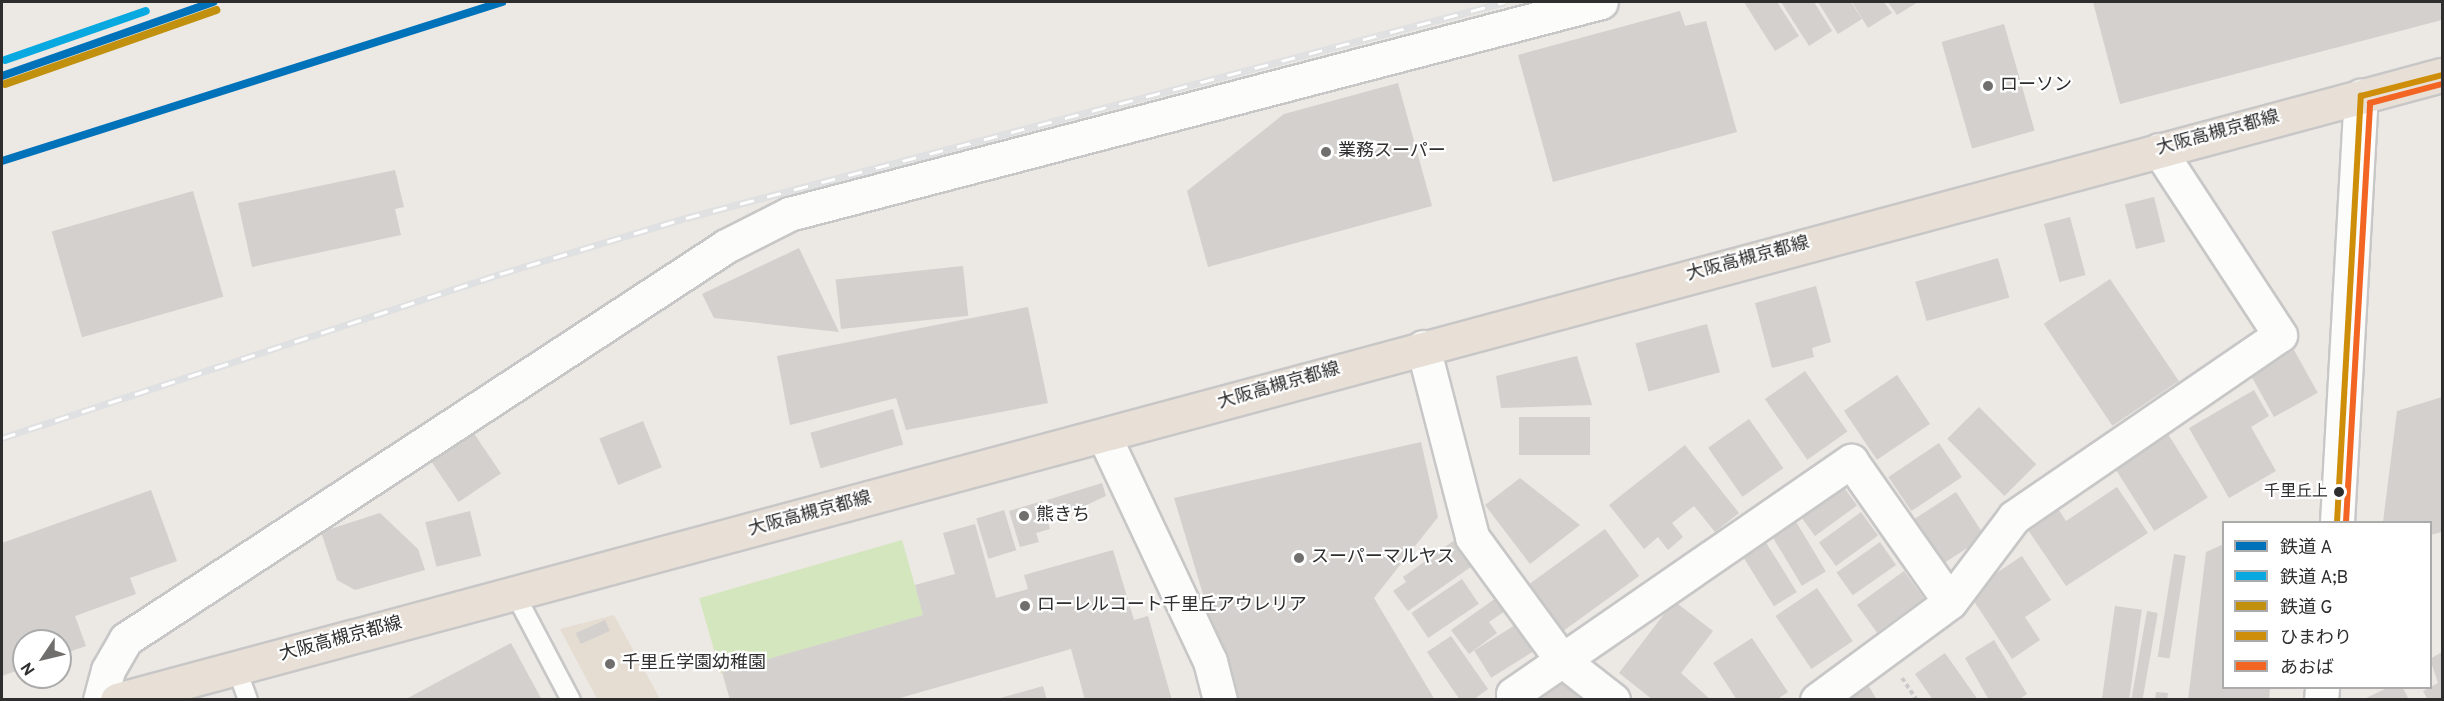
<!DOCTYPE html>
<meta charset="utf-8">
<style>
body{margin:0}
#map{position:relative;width:2444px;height:701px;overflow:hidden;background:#ece8e4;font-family:Overpass,"Noto Sans JP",sans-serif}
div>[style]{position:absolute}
.education>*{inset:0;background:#e6ddd2}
.green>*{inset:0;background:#d4e6bd;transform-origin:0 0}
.building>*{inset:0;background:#d3d0cd;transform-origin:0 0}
.path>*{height:4px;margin-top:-2px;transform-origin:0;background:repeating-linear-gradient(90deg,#cbcaca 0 4.5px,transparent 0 7.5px)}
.roads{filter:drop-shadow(2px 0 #c8c7c7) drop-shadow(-2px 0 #c8c7c7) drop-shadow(0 2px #c8c7c7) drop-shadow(0 -2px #c8c7c7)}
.service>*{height:18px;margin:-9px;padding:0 9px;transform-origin:9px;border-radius:9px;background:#fcfcfb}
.minor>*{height:33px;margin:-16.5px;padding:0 16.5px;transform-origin:16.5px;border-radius:16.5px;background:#fcfcfb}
.tertiary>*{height:33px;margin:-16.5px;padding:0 16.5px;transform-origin:16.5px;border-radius:16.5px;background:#fcfcfb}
.primary>*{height:33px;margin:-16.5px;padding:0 16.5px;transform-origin:16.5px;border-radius:16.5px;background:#e8e0d6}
.rail>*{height:7px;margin-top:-3.5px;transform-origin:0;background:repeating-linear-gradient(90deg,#fff 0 14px,#dfe0e1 0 28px);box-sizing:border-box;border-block:2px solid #dfe0e1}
.bus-1>*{height:6px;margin:-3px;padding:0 3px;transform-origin:3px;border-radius:3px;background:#cf8e09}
.bus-2>*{height:6px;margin:-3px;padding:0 3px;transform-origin:3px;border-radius:3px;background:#f26522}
.rail-1>*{height:8px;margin:-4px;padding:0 4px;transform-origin:4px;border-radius:4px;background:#0072ba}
.rail-2>*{height:8px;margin:-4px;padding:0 4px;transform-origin:4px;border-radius:4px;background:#07a9e0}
.rail-3>*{height:8px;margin:-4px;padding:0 4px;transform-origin:4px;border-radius:4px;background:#c0900e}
.dots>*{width:16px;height:16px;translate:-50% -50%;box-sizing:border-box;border:3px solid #fff;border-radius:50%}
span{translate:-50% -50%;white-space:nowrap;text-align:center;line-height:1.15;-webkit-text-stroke:4.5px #fff;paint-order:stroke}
.bus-label{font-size:16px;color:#2e2e2e}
.right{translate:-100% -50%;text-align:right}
.poi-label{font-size:18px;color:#2e2e2e}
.left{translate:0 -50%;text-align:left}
.street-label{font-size:18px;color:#2e2e2e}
.frame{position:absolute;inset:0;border:3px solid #2e2e2e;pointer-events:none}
.legend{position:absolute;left:2222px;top:521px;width:210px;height:168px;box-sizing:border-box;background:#fff;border:2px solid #ababab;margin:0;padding:8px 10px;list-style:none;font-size:18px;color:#2e2e2e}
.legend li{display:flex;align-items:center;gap:12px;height:30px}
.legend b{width:30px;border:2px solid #ababab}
.north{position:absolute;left:12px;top:629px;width:60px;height:60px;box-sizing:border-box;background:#fff;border:2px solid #ababab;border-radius:50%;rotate:235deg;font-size:16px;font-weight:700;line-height:24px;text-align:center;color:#2e2e2e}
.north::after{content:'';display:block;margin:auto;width:21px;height:27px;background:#706f6e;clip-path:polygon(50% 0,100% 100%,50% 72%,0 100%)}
</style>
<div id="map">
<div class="education">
<i style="clip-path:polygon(614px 615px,660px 699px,597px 699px,560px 629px)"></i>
</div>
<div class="green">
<i style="left:902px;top:540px;width:78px;height:211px;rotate:74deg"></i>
</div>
<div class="building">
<i style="clip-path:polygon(1744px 2px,1777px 2px,1799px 36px,1775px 51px)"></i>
<i style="clip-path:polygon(1781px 2px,1814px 2px,1832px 31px,1809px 46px)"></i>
<i style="clip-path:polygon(1818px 2px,1851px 2px,1862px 19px,1838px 34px)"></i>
<i style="clip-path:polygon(1852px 2px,1884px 2px,1892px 13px,1868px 28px)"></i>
<i style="clip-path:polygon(1888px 2px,1918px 2px,1897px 15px)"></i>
<i style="clip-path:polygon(2093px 2px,2442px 2px,2442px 20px,2120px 104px)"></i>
<i style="clip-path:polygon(1680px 11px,1685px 26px,1706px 21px,1737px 132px,1553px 182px,1518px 55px)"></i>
<i style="left:2004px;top:24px;width:111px;height:65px;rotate:74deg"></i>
<i style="clip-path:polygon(1398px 83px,1432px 206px,1208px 267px,1187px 191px,1284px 114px)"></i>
<i style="clip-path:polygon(395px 170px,404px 207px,395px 209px,401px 235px,252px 267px,238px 203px)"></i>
<i style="left:193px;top:191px;width:110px;height:147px;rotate:74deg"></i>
<i style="left:2154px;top:197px;width:46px;height:30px;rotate:76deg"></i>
<i style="left:2070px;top:217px;width:60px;height:27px;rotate:75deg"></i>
<i style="clip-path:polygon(799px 248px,839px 332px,714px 318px,702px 294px)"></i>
<i style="left:1998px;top:258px;width:41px;height:86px;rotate:74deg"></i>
<i style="left:963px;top:266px;width:50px;height:128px;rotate:84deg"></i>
<i style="left:2110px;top:279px;width:123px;height:80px;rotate:56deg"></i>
<i style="clip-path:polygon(1816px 286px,1831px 342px,1812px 348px,1814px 357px,1772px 368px,1755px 303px)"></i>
<i style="clip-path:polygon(1028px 307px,1048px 403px,906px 430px,896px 398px,790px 425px,777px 356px)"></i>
<i style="left:1707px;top:324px;width:50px;height:74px;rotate:75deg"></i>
<i style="left:2294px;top:350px;width:49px;height:50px;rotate:61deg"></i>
<i style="clip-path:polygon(1577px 356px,1592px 405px,1501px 408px,1496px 376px)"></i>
<i style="left:1805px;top:371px;width:74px;height:49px;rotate:55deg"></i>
<i style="left:1897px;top:375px;width:59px;height:64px;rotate:56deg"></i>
<i style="clip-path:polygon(2254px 390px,2269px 416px,2251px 427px,2276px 471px,2229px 498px,2189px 428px)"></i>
<i style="clip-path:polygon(2442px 397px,2442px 532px,2430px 535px,2430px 522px,2383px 522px,2397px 411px)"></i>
<i style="left:1979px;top:407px;width:81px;height:45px;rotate:45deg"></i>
<i style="left:893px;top:409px;width:37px;height:86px;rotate:74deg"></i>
<i style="left:1590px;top:417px;width:38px;height:71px;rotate:90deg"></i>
<i style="left:1749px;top:419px;width:60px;height:50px;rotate:55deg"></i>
<i style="left:643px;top:421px;width:50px;height:47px;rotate:68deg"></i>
<i style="left:473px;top:432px;width:50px;height:51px;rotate:56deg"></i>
<i style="left:2168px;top:434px;width:75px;height:63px;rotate:58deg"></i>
<i style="clip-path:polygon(1421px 442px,1438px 517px,1374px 598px,1435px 700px,1235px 700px,1174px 498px)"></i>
<i style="left:1939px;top:443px;width:41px;height:61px;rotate:56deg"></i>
<i style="clip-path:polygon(1685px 445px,1739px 513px,1715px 532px,1694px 506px,1672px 523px,1683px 537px,1668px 550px,1658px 537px,1644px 549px,1609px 505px)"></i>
<i style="clip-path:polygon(1520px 478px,1580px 525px,1530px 564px,1485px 505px)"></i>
<i style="left:1840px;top:482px;width:29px;height:52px;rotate:54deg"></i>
<i style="clip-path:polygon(1102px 483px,1106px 496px,1054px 520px,1047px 500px)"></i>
<i style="clip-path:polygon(2117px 487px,2148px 533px,2066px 586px,2026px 527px,2057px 507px,2066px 521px)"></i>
<i style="clip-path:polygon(151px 490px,177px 561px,130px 578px,136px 594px,75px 616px,86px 646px,60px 655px,60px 641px,24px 641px,24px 668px,2px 676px,2px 543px)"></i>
<i style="left:1956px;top:492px;width:53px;height:50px;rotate:57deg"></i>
<i style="clip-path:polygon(1042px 501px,1050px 529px,1036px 533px,1039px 542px,1020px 547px,1009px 511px)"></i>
<i style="left:1004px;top:510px;width:42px;height:29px;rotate:73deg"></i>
<i style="left:470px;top:511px;width:46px;height:46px;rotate:76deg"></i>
<i style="left:1861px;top:512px;width:29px;height:52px;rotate:54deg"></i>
<i style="clip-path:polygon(380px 513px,418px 549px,425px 570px,355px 590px,337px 580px,321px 532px)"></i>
<i style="left:1795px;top:520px;width:60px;height:28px;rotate:59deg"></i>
<i style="clip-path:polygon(975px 524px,996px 598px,1028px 589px,1024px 575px,1113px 550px,1134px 620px,1148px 616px,1172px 700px,1085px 700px,1071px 649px,893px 700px,730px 700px,722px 672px,923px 615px,915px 585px,955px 574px,943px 533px)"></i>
<i style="left:1605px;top:529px;width:58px;height:93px;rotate:54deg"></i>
<i style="clip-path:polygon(1456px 539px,1475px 564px,1408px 611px,1393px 591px,1406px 582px,1403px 577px)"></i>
<i style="left:1765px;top:541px;width:60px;height:27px;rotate:58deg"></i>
<i style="left:1880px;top:542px;width:28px;height:53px;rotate:55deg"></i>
<i style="clip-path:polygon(2224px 544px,2224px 688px,2270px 688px,2269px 700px,2188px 700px,2206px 552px)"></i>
<i style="left:2174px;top:554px;width:12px;height:104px;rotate:9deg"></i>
<i style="clip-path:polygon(2022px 556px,2051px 600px,2025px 617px,2040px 640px,2012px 659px,1968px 592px)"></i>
<i style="left:1904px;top:571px;width:34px;height:58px;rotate:54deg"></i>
<i style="left:1462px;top:579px;width:30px;height:61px;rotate:56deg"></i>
<i style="left:1817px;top:588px;width:64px;height:50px;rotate:56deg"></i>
<i style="clip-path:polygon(1496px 598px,1505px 611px,1489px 622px,1497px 633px,1469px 654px,1451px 630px)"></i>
<i style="clip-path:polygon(1674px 601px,1713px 631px,1681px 673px,1711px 700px,1653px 700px,1619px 673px)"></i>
<i style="left:2115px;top:606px;width:27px;height:95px;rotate:8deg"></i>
<i style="left:2147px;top:611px;width:11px;height:90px;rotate:10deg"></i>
<i style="left:605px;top:620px;width:12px;height:32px;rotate:66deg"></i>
<i style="left:1520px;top:622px;width:32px;height:54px;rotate:58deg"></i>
<i style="clip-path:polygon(1451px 636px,1488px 689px,1473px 700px,1460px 700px,1427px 652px)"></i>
<i style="clip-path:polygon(1752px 638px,1788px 692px,1776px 700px,1737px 700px,1713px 663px)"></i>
<i style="clip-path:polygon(1994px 640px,2027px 694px,2018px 700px,1989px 700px,1965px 658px)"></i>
<i style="clip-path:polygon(511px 643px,542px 700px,404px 700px)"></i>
<i style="clip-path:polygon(2442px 652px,2442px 700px,2428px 700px,2423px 691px,2438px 683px,2430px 659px)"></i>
<i style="clip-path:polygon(1945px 653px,1978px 700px,1933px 700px,1915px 674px)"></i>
<i style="clip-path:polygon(1565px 678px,1580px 700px,1542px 700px,1539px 695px)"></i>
<i style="clip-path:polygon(1868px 685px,1877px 700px,1847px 700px)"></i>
<i style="clip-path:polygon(1043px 686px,1047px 700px,997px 700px,997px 699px)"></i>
<i style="clip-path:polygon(2387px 688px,2403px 688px,2409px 700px,2362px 700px)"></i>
<i style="clip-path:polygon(2156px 692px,2168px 693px,2167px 700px,2155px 700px)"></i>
</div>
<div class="path">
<i style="left:1902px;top:678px;width:27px;rotate:56deg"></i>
</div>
<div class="roads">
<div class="service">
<i style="left:515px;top:594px;width:120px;rotate:62.2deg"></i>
<i style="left:236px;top:667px;width:35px;rotate:70deg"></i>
</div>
<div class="minor">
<i style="left:1423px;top:347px;width:196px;rotate:75.5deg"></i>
<i style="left:1472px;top:537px;width:152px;rotate:53.8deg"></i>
<i style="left:1562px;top:660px;width:65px;rotate:38.1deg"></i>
<i style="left:1104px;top:436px;width:249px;rotate:64.8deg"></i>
<i style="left:1210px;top:661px;width:40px;rotate:75.6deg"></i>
<i style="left:100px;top:700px;width:31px;rotate:-75deg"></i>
<i style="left:108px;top:670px;width:36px;rotate:-60deg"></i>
<i style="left:126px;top:639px;width:717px;rotate:-33.22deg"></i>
<i style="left:726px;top:246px;width:71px;rotate:-26.9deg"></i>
<i style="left:789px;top:214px;width:839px;rotate:-14.63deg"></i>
<i style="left:1517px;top:700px;width:7px;rotate:-124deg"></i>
<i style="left:1513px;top:694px;width:411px;rotate:-34.6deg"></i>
<i style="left:1851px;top:461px;width:172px;rotate:54.9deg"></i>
<i style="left:1817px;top:700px;width:165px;rotate:-36.4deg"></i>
<i style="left:1950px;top:602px;width:106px;rotate:-53deg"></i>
<i style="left:2014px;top:517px;width:322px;rotate:-34.4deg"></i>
<i style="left:2280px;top:335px;width:221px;rotate:-123.2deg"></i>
</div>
<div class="tertiary">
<i style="left:2337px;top:522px;width:427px;rotate:-86.8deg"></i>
<i style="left:2321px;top:700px;width:12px;rotate:-85deg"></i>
</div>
<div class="primary">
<i style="left:117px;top:700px;width:2408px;rotate:-15.05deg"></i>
</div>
</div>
<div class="rail">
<i style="left:2px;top:438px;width:524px;rotate:-18.23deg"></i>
<i style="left:500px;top:274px;width:194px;rotate:-16.8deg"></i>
<i style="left:686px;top:218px;width:847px;rotate:-14.77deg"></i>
</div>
<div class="bus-1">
<i style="left:2337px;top:522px;width:427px;rotate:-86.8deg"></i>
<i style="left:2361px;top:96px;width:84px;rotate:-14.5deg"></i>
</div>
<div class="bus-2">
<i style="left:2346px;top:522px;width:420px;rotate:-86.7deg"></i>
<i style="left:2370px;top:103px;width:74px;rotate:-14.8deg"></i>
</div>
<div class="rail-1">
<i style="left:2px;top:76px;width:224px;rotate:-19.3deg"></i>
<i style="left:2px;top:161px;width:525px;rotate:-17.64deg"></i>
</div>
<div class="rail-2">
<i style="left:5px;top:60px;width:149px;rotate:-19.2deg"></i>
</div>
<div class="rail-3">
<i style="left:5px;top:84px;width:224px;rotate:-19.3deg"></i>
</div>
<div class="dots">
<i style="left:1988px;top:86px;background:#706f6e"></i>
<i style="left:1326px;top:152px;background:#706f6e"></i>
<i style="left:2339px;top:492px;background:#2e2e2e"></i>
<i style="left:1024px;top:516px;background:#706f6e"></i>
<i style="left:1299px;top:558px;background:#706f6e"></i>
<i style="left:1025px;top:606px;background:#706f6e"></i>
<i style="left:610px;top:664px;background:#706f6e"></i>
</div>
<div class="bus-label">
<span class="right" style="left:2328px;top:492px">千里丘上</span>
</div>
<div class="poi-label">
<span class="left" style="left:2000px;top:86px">ローソン</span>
<span class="left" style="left:1338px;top:152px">業務スーパー</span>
<span class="left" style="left:1036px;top:516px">熊きち</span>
<span class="left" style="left:1311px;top:558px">スーパーマルヤス</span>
<span class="left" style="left:1037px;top:606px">ローレルコート千里丘アウレリア</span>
<span class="left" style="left:622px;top:664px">千里丘学園幼稚園</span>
</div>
<div class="street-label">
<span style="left:2218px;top:134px;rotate:-15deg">大阪高槻京都線</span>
<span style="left:1748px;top:260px;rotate:-15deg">大阪高槻京都線</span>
<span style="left:1279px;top:387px;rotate:-16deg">大阪高槻京都線</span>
<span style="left:810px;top:515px;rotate:-15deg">大阪高槻京都線</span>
<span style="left:341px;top:640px;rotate:-15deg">大阪高槻京都線</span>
</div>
<div class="frame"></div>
<ul class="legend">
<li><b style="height:8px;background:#0072ba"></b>鉄道 A</li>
<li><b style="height:8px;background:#07a9e0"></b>鉄道 A;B</li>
<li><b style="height:8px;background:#c0900e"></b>鉄道 G</li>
<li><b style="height:8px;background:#cf8e09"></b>ひまわり</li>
<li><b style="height:8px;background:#f26522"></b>あおば</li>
</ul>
<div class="north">N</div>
</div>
